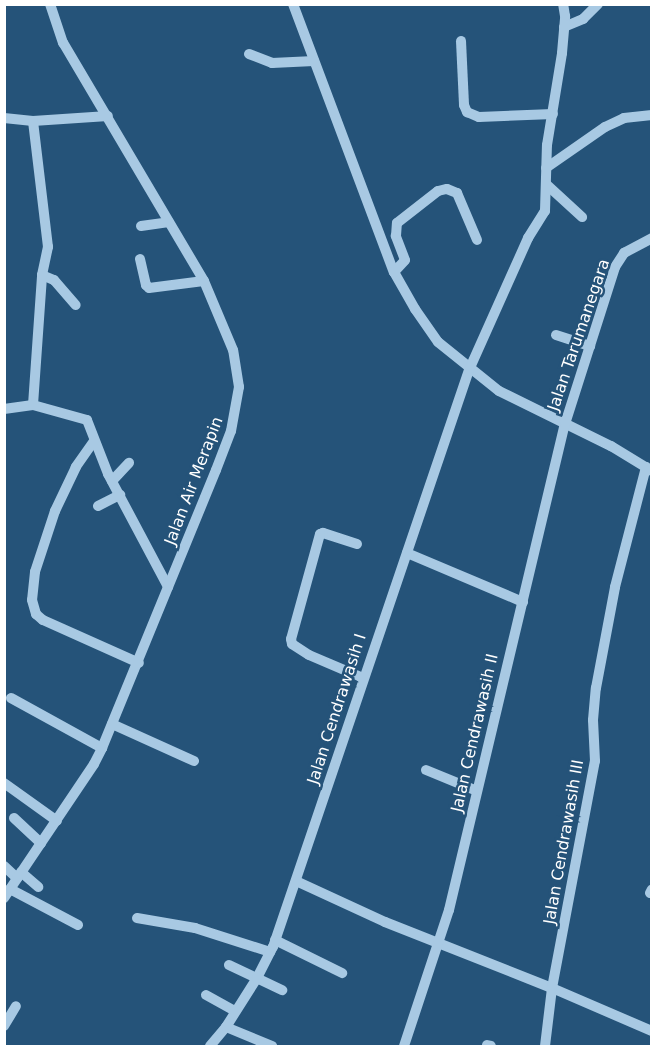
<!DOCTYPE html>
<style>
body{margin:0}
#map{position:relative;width:656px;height:1051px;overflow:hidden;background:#255379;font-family:"DejaVu Sans",sans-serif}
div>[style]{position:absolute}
.minor>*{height:10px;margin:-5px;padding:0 5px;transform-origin:5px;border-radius:5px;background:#a8c9e3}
span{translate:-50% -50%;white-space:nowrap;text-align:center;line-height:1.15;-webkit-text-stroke:5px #255379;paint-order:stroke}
.street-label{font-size:16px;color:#fff}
.frame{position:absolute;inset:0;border:6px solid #fff;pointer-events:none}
</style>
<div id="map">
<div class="minor">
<i style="left:293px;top:4px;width:286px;rotate:69.4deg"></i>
<i style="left:394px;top:272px;width:43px;rotate:60.4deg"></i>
<i style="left:415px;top:309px;width:40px;rotate:55.1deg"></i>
<i style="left:438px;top:342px;width:78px;rotate:38.8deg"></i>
<i style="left:499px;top:391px;width:125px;rotate:26.2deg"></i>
<i style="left:611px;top:446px;width:48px;rotate:31.4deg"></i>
<i style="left:564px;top:27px;width:21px;rotate:-23deg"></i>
<i style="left:583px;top:19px;width:21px;rotate:-45deg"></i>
<i style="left:461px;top:41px;width:64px;rotate:87.3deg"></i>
<i style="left:464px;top:105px;width:8px;rotate:67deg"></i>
<i style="left:467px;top:112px;width:13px;rotate:23deg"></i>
<i style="left:479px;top:117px;width:74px;rotate:-2.3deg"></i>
<i style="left:249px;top:54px;width:25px;rotate:21deg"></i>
<i style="left:272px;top:63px;width:42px;rotate:-2.7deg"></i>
<i style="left:4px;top:118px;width:29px;rotate:6deg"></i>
<i style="left:33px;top:121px;width:75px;rotate:-3.8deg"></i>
<i style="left:546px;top:168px;width:72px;rotate:-34.8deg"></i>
<i style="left:605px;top:127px;width:21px;rotate:-25deg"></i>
<i style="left:624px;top:118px;width:28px;rotate:-6deg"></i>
<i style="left:546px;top:184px;width:49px;rotate:42.5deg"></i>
<i style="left:141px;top:226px;width:28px;rotate:-8deg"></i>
<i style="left:140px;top:259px;width:27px;rotate:77deg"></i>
<i style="left:146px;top:285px;width:4px;rotate:45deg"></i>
<i style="left:149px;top:288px;width:55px;rotate:-7.3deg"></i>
<i style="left:394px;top:272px;width:16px;rotate:-47deg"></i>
<i style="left:405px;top:260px;width:26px;rotate:-111deg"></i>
<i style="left:396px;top:236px;width:13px;rotate:-86deg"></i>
<i style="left:397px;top:223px;width:52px;rotate:-38deg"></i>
<i style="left:438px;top:191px;width:9px;rotate:-13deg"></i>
<i style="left:447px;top:189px;width:11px;rotate:22deg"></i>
<i style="left:457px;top:193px;width:51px;rotate:66.9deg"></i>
<i style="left:42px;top:275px;width:13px;rotate:23deg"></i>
<i style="left:54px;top:280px;width:33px;rotate:49deg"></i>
<i style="left:556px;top:335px;width:36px;rotate:18deg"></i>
<i style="left:33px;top:405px;width:130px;rotate:-86deg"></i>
<i style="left:42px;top:275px;width:29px;rotate:-78deg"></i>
<i style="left:48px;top:247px;width:127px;rotate:-96.8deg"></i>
<i style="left:4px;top:409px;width:29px;rotate:-8deg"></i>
<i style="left:33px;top:405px;width:56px;rotate:15.5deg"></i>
<i style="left:87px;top:420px;width:58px;rotate:68.7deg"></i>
<i style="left:108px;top:474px;width:128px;rotate:62deg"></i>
<i style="left:94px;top:441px;width:32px;rotate:125deg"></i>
<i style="left:76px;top:467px;width:49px;rotate:115.5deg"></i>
<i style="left:55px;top:511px;width:64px;rotate:108.2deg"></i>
<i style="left:35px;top:572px;width:28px;rotate:96deg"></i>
<i style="left:32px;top:600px;width:15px;rotate:74deg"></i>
<i style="left:36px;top:614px;width:9px;rotate:41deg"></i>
<i style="left:43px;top:620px;width:105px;rotate:24.1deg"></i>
<i style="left:112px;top:481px;width:25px;rotate:-47deg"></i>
<i style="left:98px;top:506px;width:25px;rotate:-27deg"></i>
<i style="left:357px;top:544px;width:36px;rotate:-162deg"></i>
<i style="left:323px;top:533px;width:3px;rotate:162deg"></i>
<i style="left:320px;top:534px;width:109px;rotate:105.4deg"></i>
<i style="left:291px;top:639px;width:5px;rotate:79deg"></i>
<i style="left:292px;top:644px;width:20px;rotate:33deg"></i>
<i style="left:309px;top:655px;width:59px;rotate:23.1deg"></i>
<i style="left:407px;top:553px;width:126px;rotate:22.9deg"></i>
<i style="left:11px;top:698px;width:104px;rotate:28.8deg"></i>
<i style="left:112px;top:724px;width:90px;rotate:24.3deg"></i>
<i style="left:426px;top:770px;width:55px;rotate:22.4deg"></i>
<i style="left:4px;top:783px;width:65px;rotate:35.6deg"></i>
<i style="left:14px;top:818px;width:37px;rotate:43deg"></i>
<i style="left:4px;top:866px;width:18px;rotate:43deg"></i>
<i style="left:21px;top:872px;width:23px;rotate:41deg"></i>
<i style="left:296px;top:881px;width:98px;rotate:24.7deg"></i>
<i style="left:385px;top:922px;width:180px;rotate:21.6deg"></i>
<i style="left:552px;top:988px;width:109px;rotate:23.3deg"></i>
<i style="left:10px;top:889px;width:77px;rotate:27.9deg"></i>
<i style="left:650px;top:893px;width:4px;rotate:-63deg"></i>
<i style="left:4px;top:898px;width:161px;rotate:-56.1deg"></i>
<i style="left:94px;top:764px;width:18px;rotate:-63deg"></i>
<i style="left:102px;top:748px;width:300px;rotate:-67.7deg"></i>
<i style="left:216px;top:470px;width:42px;rotate:-69deg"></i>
<i style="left:231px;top:431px;width:45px;rotate:-79.7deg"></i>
<i style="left:239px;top:387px;width:37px;rotate:-99deg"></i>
<i style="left:233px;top:350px;width:75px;rotate:-112.8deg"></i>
<i style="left:204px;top:281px;width:277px;rotate:-120.6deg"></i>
<i style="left:63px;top:43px;width:41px;rotate:-108.4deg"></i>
<i style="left:137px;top:918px;width:59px;rotate:9.8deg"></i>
<i style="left:195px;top:928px;width:79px;rotate:17.7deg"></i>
<i style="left:275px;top:940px;width:75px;rotate:26.2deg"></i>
<i style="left:229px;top:965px;width:59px;rotate:25.3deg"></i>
<i style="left:206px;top:995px;width:33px;rotate:29deg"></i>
<i style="left:4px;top:1026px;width:23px;rotate:-59deg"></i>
<i style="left:226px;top:1027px;width:50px;rotate:22.4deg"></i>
<i style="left:487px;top:1045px;width:4px;rotate:14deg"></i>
<i style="left:210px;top:1046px;width:25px;rotate:-50deg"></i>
<i style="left:226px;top:1027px;width:58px;rotate:-57.7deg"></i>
<i style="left:257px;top:978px;width:35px;rotate:-63deg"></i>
<i style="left:273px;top:947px;width:609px;rotate:-71.24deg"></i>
<i style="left:469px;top:370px;width:145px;rotate:-65.9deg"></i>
<i style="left:528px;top:238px;width:32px;rotate:-58deg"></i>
<i style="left:545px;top:211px;width:66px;rotate:-88.3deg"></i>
<i style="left:547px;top:145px;width:93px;rotate:-80.7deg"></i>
<i style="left:562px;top:53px;width:37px;rotate:-85deg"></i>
<i style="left:565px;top:16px;width:12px;rotate:-99deg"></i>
<i style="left:404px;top:1046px;width:143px;rotate:-71.7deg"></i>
<i style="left:449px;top:910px;width:500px;rotate:-76.6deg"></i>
<i style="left:565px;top:424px;width:165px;rotate:-72.3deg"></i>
<i style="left:615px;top:267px;width:17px;rotate:-57deg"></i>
<i style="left:624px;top:253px;width:32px;rotate:-28deg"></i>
<i style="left:545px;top:1046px;width:58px;rotate:-83.1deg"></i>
<i style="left:552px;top:988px;width:231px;rotate:-79.3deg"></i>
<i style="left:595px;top:761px;width:41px;rotate:-92.8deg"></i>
<i style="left:593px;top:720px;width:32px;rotate:-85deg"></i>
<i style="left:596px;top:688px;width:103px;rotate:-79.3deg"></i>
<i style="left:615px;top:587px;width:124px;rotate:-75.5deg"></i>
</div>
<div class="street-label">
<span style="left:579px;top:335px;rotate:-71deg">Jalan Tarumanegara</span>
<span style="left:194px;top:481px;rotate:-69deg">Jalan Air Merapin</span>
<span style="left:337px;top:709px;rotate:-72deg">Jalan Cendrawasih I</span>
<span style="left:475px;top:733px;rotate:-77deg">Jalan Cendrawasih II</span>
<span style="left:564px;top:842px;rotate:-80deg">Jalan Cendrawasih III</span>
</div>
<div class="frame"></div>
</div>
